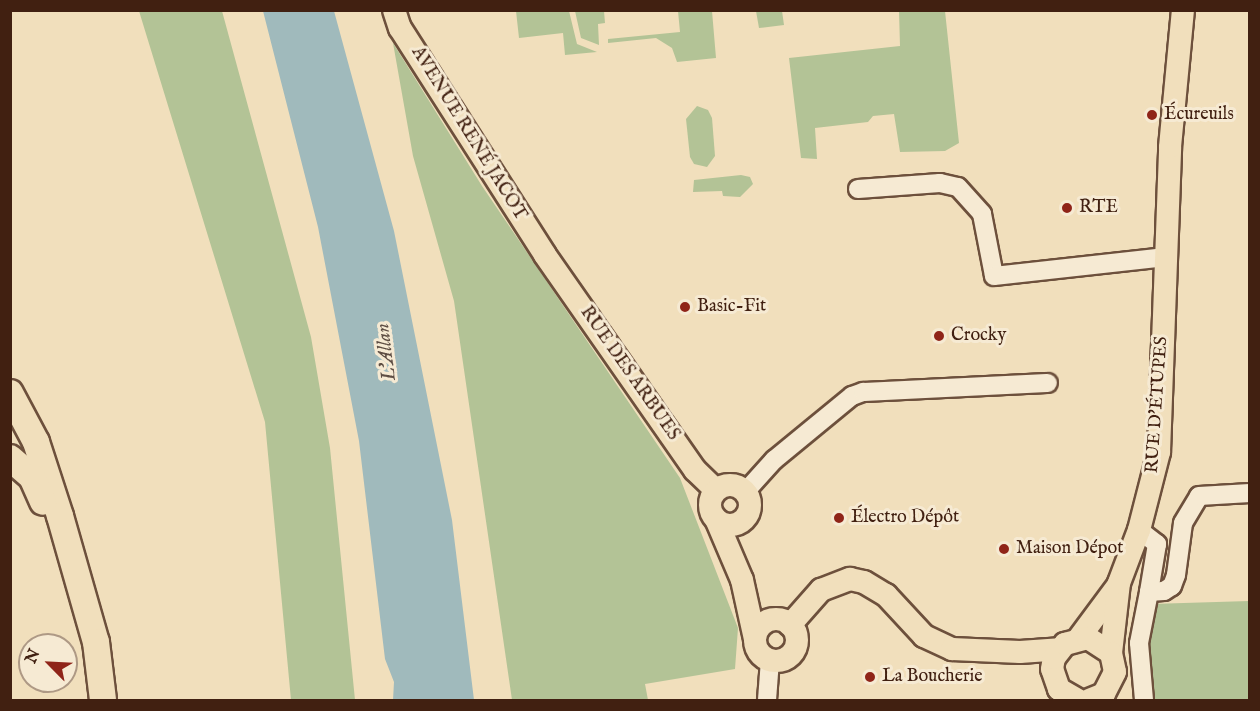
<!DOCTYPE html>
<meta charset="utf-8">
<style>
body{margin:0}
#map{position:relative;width:1260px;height:711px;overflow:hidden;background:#f1dfbc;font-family:"IM FELL English",serif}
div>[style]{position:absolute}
.green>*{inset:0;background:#b3c396}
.water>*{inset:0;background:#a0babc}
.roads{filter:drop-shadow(2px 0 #6d503c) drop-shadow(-2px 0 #6d503c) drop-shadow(0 2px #6d503c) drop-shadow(0 -2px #6d503c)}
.minor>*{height:18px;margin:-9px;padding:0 9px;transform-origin:9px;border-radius:9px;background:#f6ead3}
.major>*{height:22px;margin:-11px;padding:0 11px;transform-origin:11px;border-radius:11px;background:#f1dfbc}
.major>.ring{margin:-11px;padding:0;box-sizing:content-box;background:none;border:22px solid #f1dfbc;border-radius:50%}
.highway>*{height:26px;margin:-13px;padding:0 13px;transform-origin:13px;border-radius:13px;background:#f1dfbc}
.dots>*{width:16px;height:16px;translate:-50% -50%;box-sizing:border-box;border:3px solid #f6ead3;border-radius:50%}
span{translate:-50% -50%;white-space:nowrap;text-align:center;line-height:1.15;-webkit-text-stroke:6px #f6ead3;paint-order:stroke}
.poi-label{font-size:18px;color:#412011}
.left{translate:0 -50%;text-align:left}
.street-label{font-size:18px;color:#412011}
.water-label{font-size:20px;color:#5e4e44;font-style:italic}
.frame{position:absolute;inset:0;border:12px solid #412011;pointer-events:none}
.north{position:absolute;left:18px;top:633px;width:60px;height:60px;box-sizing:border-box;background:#f6ead3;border:2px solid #ae9985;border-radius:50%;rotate:294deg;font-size:16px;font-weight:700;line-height:24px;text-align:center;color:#412011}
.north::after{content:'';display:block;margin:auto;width:21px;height:27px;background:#8f2418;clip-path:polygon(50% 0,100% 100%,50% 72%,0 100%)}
</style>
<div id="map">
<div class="green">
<i style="clip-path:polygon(139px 11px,222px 11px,311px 337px,330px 448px,355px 700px,291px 700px,265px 422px)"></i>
<i style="clip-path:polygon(516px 11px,569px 11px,577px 44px,597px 52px,565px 55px,563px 33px,519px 38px)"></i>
<i style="clip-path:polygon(575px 11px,604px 11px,605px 23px,598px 24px,599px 45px,581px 38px)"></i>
<i style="clip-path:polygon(678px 11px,712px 11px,716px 58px,677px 62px,672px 48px,656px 38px,608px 43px,608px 39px,680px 32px)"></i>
<i style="clip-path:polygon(756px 11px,782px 11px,784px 25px,759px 28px)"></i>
<i style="clip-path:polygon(899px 11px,945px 11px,959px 143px,945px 151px,900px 152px,894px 114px,873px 116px,868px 122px,815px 128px,817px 159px,801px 158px,789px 58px,900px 46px)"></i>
<i style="clip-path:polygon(393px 43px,482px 186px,680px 478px,738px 628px,735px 669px,645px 684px,648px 700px,512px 700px,454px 301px,413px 156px)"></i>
<i style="clip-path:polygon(697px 106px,708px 110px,712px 118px,715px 156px,707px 167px,694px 164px,690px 157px,686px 119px)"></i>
<i style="clip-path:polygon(741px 175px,750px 177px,753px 184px,740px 197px,723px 196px,722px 191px,693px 192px,694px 180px)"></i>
<i style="clip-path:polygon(1249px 601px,1249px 700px,1153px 700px,1148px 669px,1151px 604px)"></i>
</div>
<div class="water">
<i style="clip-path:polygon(263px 11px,334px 11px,394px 231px,452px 520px,474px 700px,393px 700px,394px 682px,385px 659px,359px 441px,318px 227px)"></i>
</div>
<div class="roads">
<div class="minor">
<i style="left:858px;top:189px;width:82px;rotate:-4.2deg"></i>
<i style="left:940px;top:183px;width:18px;rotate:13deg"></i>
<i style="left:958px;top:187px;width:36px;rotate:48deg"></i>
<i style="left:982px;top:214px;width:63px;rotate:79deg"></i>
<i style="left:994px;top:276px;width:173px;rotate:-6.3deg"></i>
<i style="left:746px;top:491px;width:42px;rotate:-47.9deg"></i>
<i style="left:774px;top:460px;width:101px;rotate:-39.4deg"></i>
<i style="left:852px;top:396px;width:12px;rotate:-20deg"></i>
<i style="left:863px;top:392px;width:185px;rotate:-2.8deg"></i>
<i style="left:1139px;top:530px;width:23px;rotate:38deg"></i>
<i style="left:1157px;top:544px;width:49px;rotate:99.5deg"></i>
<i style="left:1149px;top:592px;width:15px;rotate:-4deg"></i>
<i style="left:1164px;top:591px;width:9px;rotate:-32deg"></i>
<i style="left:1172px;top:586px;width:12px;rotate:-70deg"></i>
<i style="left:1176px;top:575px;width:52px;rotate:-82.3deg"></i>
<i style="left:1183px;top:523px;width:31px;rotate:-59deg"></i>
<i style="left:1199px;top:496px;width:51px;rotate:-3.4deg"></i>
<i style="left:767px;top:700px;width:40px;rotate:-85.7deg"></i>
<i style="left:1144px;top:700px;width:57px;rotate:-95deg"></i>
<i style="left:1139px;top:643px;width:52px;rotate:-78.9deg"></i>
</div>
<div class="major">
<i style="left:394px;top:10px;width:19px;rotate:72deg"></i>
<i style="left:400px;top:28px;width:269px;rotate:57.4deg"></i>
<i style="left:545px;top:255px;width:262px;rotate:55.1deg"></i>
<i style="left:695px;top:470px;width:29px;rotate:44deg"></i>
<i class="ring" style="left:710px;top:485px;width:18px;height:18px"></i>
<i style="left:716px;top:519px;width:66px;rotate:66.9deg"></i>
<i style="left:742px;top:580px;width:60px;rotate:77.6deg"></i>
<i class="ring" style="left:755px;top:619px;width:20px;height:20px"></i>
<i style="left:790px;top:625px;width:47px;rotate:-48.5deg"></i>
<i style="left:821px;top:590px;width:31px;rotate:-21deg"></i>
<i style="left:850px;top:579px;width:14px;rotate:12deg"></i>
<i style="left:864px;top:582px;width:26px;rotate:31deg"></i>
<i style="left:886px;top:595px;width:56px;rotate:47.2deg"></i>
<i style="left:924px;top:636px;width:31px;rotate:25deg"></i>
<i style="left:952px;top:649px;width:68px;rotate:2.5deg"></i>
<i style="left:1020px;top:652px;width:39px;rotate:-4deg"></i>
<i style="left:1079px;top:638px;width:64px;rotate:-53.3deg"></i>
<i style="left:1111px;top:653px;width:70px;rotate:-83.5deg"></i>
<i style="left:1119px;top:583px;width:57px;rotate:-69.3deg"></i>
<i style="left:1139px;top:530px;width:81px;rotate:-75.6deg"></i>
<i style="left:1159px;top:452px;width:305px;rotate:-87.9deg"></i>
<i style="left:1170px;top:147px;width:138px;rotate:-84.6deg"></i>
<i style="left:1078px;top:700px;width:22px;rotate:-150deg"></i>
<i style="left:1059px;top:689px;width:21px;rotate:-109deg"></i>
<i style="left:1052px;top:669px;width:11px;rotate:-80deg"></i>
<i style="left:1054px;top:658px;width:18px;rotate:-52deg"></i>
<i style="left:1065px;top:644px;width:24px;rotate:-15deg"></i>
<i style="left:1088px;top:638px;width:27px;rotate:33deg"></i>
<i style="left:1111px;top:653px;width:19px;rotate:78deg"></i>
<i style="left:1115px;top:672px;width:25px;rotate:117deg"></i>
<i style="left:1104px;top:694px;width:16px;rotate:158deg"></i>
</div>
<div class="highway">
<i style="left:10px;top:393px;width:55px;rotate:62deg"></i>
<i style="left:36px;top:442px;width:78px;rotate:72deg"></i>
<i style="left:60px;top:516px;width:131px;rotate:74.1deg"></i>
<i style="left:96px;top:642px;width:58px;rotate:83.1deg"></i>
<i style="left:10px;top:458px;width:29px;rotate:41deg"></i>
<i style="left:32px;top:477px;width:27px;rotate:66deg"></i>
</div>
</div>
<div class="dots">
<i style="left:1152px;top:115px;background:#8f2418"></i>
<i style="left:1067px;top:208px;background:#8f2418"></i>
<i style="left:685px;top:307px;background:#8f2418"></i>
<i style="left:939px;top:336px;background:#8f2418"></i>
<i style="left:839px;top:518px;background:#8f2418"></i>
<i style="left:1004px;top:549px;background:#8f2418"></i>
<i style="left:870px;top:677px;background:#8f2418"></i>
</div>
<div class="poi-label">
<span class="left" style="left:1164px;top:115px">Écureuils</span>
<span class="left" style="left:1079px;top:208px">RTE</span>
<span class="left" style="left:697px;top:307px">Basic-Fit</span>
<span class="left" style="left:951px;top:336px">Crocky</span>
<span class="left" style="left:851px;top:518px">Électro Dépôt</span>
<span class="left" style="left:1016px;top:549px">Maison Dépot</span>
<span class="left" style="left:882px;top:677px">La Boucherie</span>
</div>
<div class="street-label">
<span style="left:468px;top:134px;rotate:58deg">AVENUE RENÉ JACOT</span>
<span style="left:629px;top:374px;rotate:55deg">RUE DES ARBUES</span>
<span style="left:1158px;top:405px;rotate:-86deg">RUE D'ÉTUPES</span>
</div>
<div class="water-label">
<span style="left:386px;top:352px;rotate:-97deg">L'Allan</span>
</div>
<div class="frame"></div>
<div class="north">N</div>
</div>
